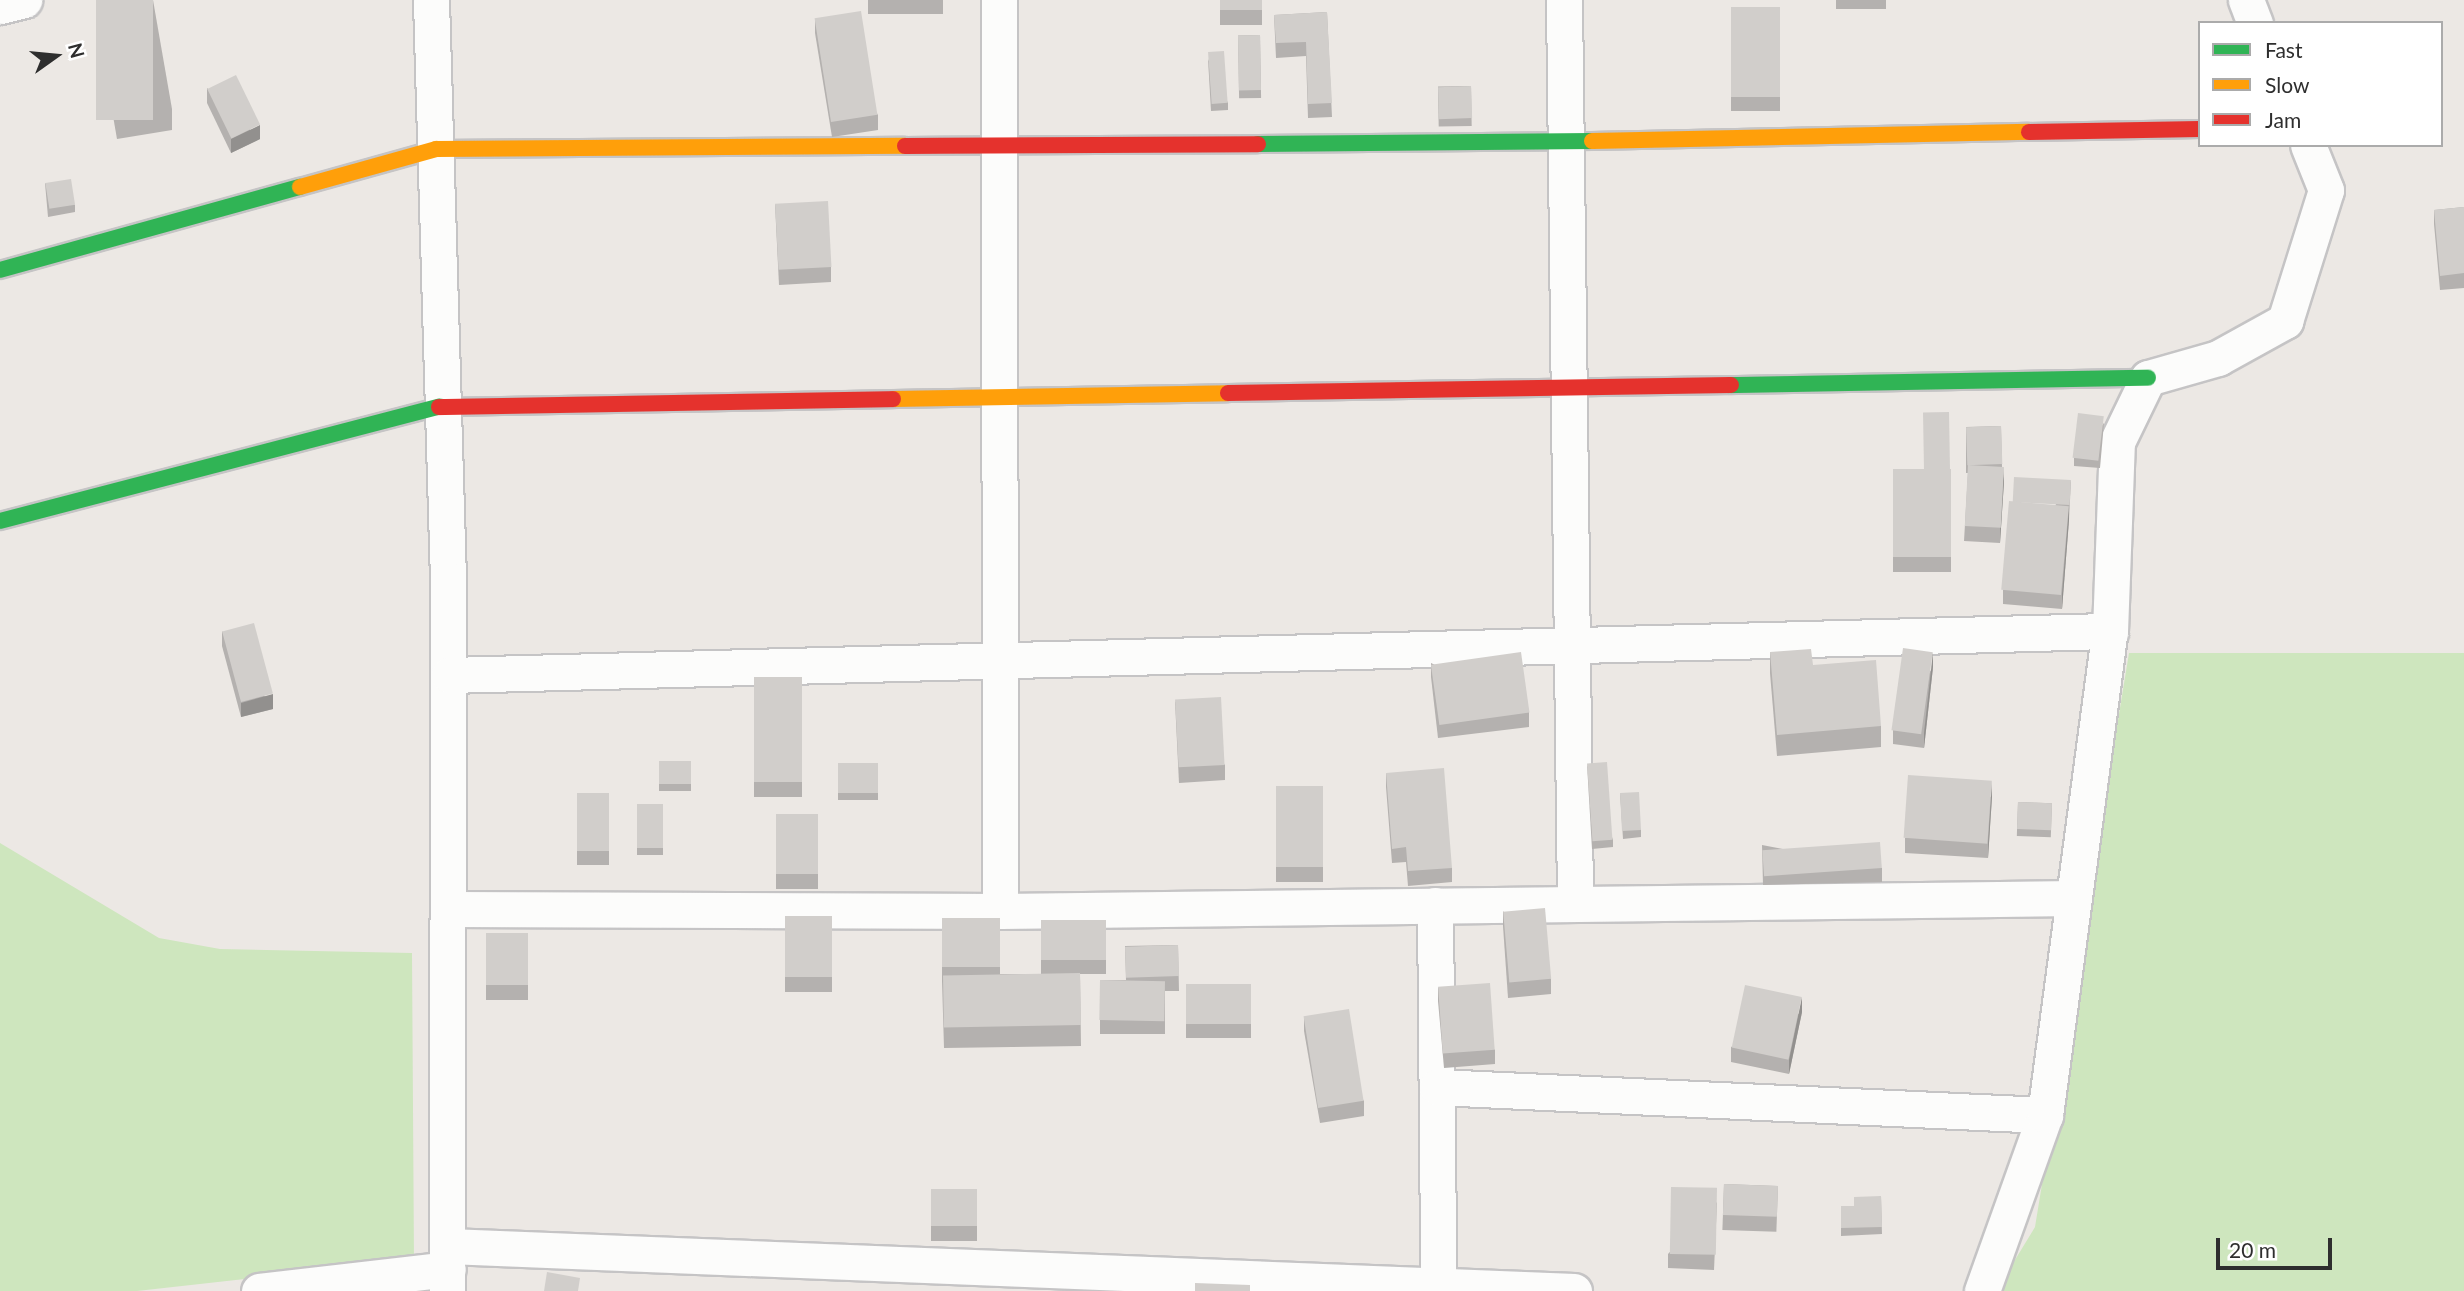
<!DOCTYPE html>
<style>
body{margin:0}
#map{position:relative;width:2464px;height:1291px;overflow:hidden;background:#ece8e4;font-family:Lato,sans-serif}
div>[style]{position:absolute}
.green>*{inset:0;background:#cee6be}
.roads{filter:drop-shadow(2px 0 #c5c4c5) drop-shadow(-2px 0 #c5c4c5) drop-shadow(0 2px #c5c4c5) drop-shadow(0 -2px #c5c4c5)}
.street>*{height:35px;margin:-17.5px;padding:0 17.5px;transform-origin:17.5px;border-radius:17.5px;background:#fcfcfb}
.fast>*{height:16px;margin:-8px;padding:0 8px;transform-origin:8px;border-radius:8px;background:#30b455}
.slow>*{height:16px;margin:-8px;padding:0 8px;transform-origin:8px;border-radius:8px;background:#ff9f0a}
.jam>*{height:16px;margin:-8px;padding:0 8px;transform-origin:8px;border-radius:8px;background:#e5322d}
.wall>*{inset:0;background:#b4b1af;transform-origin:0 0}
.shaded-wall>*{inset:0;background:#92908e}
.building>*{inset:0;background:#d1cecb;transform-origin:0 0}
span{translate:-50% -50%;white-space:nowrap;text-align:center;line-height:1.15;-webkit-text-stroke:5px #fff;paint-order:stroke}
.legend{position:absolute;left:2198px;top:21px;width:245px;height:126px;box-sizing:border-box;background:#fff;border:2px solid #ababab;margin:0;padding:9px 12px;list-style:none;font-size:21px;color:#2e2e2e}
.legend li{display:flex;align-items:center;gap:14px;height:35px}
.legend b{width:35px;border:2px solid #ababab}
.north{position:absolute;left:21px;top:21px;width:70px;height:70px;-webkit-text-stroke:5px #fff;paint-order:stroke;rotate:75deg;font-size:19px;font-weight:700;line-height:28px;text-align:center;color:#2e2e2e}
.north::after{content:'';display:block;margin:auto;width:24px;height:32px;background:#2e2e2e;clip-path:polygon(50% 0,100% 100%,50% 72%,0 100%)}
.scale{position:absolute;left:2216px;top:1238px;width:116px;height:32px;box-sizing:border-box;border:4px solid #2e2e2e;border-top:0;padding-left:9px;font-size:21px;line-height:24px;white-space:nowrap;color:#2e2e2e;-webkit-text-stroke:5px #fff;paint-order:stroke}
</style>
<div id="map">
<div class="green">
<i style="clip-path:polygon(2129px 653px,2464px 653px,2464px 1291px,1996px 1291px,2035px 1227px)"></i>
<i style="clip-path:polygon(0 843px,159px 938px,220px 949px,412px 953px,414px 1260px,137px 1291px,0 1291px)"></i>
</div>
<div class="roads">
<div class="street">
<i style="left:431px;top:0;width:580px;rotate:88.32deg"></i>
<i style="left:448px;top:580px;width:711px;rotate:90.08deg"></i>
<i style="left:999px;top:0;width:911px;rotate:89.94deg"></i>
<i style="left:1564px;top:0;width:903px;rotate:89.3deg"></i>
<i style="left:2246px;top:0;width:25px;rotate:69deg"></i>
<i style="left:0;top:6px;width:25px;rotate:-14deg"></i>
<i style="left:449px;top:675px;width:1662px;rotate:-1.52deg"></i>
<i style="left:1435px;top:905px;width:380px;rotate:89.5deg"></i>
<i style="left:449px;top:909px;width:551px;rotate:0.21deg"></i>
<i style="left:1000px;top:911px;width:1074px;rotate:-0.69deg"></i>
<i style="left:1437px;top:1087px;width:609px;rotate:2.64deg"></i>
<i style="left:448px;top:1246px;width:1127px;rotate:2.29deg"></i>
<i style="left:259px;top:1291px;width:190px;rotate:-6.6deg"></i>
<i style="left:1982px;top:1291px;width:187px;rotate:-70.3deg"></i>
<i style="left:2045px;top:1115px;width:488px;rotate:-82.4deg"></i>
<i style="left:2110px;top:631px;width:189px;rotate:-87.9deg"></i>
<i style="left:2117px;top:442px;width:71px;rotate:-64.2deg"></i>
<i style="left:2148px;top:378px;width:73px;rotate:-15.9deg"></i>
<i style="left:2218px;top:358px;width:77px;rotate:-28.9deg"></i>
<i style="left:2285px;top:321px;width:137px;rotate:-72.6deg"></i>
<i style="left:2326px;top:190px;width:48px;rotate:-111.8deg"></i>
</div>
<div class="fast">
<i style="left:1258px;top:144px;width:334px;rotate:-0.5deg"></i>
<i style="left:0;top:270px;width:311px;rotate:-15.5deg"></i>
<i style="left:1731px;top:385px;width:417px;rotate:-1deg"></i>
<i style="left:0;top:521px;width:454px;rotate:-14.6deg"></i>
</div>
<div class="slow">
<i style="left:1592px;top:141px;width:437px;rotate:-1.2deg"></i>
<i style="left:300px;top:187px;width:141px;rotate:-15.6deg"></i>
<i style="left:436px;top:149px;width:469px;rotate:-0.4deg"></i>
<i style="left:893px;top:399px;width:335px;rotate:-1deg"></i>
</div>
<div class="jam">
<i style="left:2029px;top:132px;width:171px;rotate:-1deg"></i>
<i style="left:905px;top:146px;width:353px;rotate:-0.3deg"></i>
<i style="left:1228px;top:393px;width:503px;rotate:-0.91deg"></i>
<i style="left:439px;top:407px;width:454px;rotate:-1deg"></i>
</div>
</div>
<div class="wall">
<i style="clip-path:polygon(96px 0,153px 0,172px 109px,172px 130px,117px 139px,96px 18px)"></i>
<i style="left:868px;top:0;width:75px;height:14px"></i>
<i style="left:1220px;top:0;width:42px;height:25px"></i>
<i style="left:1836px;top:0;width:50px;height:9px"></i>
<i style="left:1731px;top:7px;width:49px;height:104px"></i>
<i style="clip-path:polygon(1327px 12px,1332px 117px,1308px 118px,1306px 56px,1276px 58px,1274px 15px)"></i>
<i style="clip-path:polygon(815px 19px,878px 115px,878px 130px,832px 137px,815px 33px)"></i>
<i style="left:1260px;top:35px;width:63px;height:22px;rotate:89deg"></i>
<i style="clip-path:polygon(1208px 59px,1228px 103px,1228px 110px,1211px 111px)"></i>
<i style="left:1471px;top:86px;width:40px;height:33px;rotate:89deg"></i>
<i style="clip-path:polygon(207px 88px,260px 139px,231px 153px,207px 103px)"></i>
<i style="clip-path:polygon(45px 183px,75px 205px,75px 212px,48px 217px)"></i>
<i style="clip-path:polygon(775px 204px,831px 267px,831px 282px,779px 285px)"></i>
<i style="clip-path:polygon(2464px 207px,2464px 288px,2440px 290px,2434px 224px,2434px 210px)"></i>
<i style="clip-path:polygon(2104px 423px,2100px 468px,2074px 466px,2074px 458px)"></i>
<i style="clip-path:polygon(2001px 426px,2002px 467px,2004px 481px,2000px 543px,1964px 541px,1968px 473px,1966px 473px,1966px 427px)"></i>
<i style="left:1893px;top:469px;width:58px;height:103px"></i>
<i style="clip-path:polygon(2071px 480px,2069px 520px,2062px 609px,2003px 604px,2003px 590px)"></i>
<i style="clip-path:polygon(222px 631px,273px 709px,241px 717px,222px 646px)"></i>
<i style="clip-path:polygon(1770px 652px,1813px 665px,1881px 726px,1881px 747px,1777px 756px,1770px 673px)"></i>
<i style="clip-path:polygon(1431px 663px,1529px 712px,1529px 727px,1438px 738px,1431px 677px)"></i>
<i style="clip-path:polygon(1933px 667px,1924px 748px,1893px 744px,1893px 730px)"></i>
<i style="left:754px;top:677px;width:48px;height:120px"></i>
<i style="clip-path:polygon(1175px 701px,1225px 765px,1225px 780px,1179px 783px)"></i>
<i style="left:659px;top:761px;width:32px;height:30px"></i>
<i style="left:838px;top:763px;width:40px;height:37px"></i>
<i style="clip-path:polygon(1587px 764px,1613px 840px,1613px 847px,1592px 849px)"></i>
<i style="clip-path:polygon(1386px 773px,1452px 868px,1452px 882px,1408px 886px,1406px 862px,1392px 863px,1386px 787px)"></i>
<i style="left:1276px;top:786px;width:47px;height:96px"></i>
<i style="left:577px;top:793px;width:32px;height:72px"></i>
<i style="clip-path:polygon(1620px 793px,1641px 830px,1641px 837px,1623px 839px)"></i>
<i style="clip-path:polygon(1992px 796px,1988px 858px,1905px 853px,1905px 838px)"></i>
<i style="left:2018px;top:802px;width:34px;height:34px;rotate:2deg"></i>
<i style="left:663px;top:804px;width:51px;height:26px;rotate:90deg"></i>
<i style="left:776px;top:814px;width:42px;height:75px"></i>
<i style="clip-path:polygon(1762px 845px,1882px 868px,1882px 882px,1763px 885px)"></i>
<i style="clip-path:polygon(1503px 911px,1551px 979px,1551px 994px,1508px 998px,1503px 926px)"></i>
<i style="left:785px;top:916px;width:47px;height:76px"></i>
<i style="clip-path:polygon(942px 918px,1000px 918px,1000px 974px,1041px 974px,1041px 920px,1106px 920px,1106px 974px,1080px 974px,1081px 1046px,944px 1048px,942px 981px)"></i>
<i style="left:486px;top:933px;width:42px;height:67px"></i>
<i style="clip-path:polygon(1178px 945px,1179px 991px,1165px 991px,1165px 1034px,1100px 1034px,1100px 980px,1126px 980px,1125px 946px)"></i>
<i style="left:1186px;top:984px;width:65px;height:54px"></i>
<i style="clip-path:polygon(1438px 987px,1495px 1050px,1495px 1064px,1444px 1068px,1438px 1001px)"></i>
<i style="clip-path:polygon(1802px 1012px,1789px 1074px,1731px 1062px,1731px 1047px)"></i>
<i style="clip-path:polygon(1304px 1017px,1364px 1101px,1364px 1116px,1320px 1123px,1304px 1031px)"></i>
<i style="left:1724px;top:1184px;width:54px;height:46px;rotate:2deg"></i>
<i style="left:931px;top:1189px;width:46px;height:52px"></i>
<i style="clip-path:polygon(1881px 1196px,1882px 1234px,1841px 1236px,1841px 1206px,1854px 1206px)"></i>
<i style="clip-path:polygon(1717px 1202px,1714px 1270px,1668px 1268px,1668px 1254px)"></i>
</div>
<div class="shaded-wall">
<i style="clip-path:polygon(260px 125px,260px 139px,231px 153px,231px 139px)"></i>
<i style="clip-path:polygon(2004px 467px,2004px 481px,2000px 543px,2000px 528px)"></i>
<i style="clip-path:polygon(2069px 506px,2069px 520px,2062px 609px,2062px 594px)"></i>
<i style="clip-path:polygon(1933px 652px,1933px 667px,1924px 748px,1924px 733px)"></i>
<i style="clip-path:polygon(273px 694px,273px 709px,241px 717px,241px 703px)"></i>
<i style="clip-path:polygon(1992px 781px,1992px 796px,1988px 858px,1988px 844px)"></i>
<i style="clip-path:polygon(1802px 997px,1802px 1012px,1789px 1074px,1789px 1060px)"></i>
</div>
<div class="building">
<i style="left:96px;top:0;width:57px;height:120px"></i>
<i style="left:1220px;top:0;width:42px;height:10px"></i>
<i style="left:1731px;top:7px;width:49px;height:90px"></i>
<i style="left:861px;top:11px;width:105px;height:47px;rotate:81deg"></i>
<i style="clip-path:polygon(1327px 12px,1332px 103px,1308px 104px,1306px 42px,1276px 43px,1274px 15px)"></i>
<i style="left:1260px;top:35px;width:55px;height:22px;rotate:89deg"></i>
<i style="left:1224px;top:51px;width:52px;height:16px;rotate:86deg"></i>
<i style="left:236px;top:75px;width:55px;height:32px;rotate:64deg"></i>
<i style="left:1471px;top:86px;width:32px;height:33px;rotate:88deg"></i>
<i style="left:71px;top:179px;width:26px;height:26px;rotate:81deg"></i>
<i style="left:828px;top:201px;width:66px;height:53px;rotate:87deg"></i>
<i style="clip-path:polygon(2464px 207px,2464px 273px,2440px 276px,2434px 210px)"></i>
<i style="left:1949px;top:412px;width:57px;height:26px;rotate:89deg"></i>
<i style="left:2078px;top:413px;width:26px;height:45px;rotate:7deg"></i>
<i style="left:2001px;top:426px;width:38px;height:35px;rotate:88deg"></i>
<i style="left:1968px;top:465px;width:36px;height:61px;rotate:3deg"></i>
<i style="left:1893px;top:469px;width:58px;height:88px"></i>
<i style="left:2014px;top:477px;width:57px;height:25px;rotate:3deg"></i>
<i style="left:2009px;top:501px;width:60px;height:89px;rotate:5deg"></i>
<i style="left:254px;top:623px;width:73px;height:33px;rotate:75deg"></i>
<i style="left:1903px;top:648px;width:30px;height:83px;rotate:8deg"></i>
<i style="clip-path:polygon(1811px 649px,1813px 665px,1876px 660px,1881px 726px,1777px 735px,1770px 652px)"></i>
<i style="left:1521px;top:652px;width:61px;height:91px;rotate:82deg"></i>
<i style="left:754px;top:677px;width:48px;height:105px"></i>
<i style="left:1221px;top:697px;width:68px;height:46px;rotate:87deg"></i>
<i style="left:659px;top:761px;width:32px;height:23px"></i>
<i style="left:1607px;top:762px;width:78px;height:20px;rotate:86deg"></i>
<i style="left:838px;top:763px;width:40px;height:30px"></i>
<i style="clip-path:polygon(1444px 768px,1452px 868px,1408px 871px,1406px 847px,1392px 849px,1386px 773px)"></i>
<i style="left:1908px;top:775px;width:84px;height:63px;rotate:4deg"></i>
<i style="left:1276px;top:786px;width:47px;height:81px"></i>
<i style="left:1639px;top:792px;width:38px;height:19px;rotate:87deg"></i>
<i style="left:577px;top:793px;width:32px;height:58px"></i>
<i style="left:2018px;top:802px;width:34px;height:27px;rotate:2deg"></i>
<i style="left:663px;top:804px;width:44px;height:26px;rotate:90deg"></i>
<i style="left:776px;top:814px;width:42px;height:60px"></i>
<i style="left:1880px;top:842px;width:26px;height:118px;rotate:86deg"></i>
<i style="left:1545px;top:908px;width:71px;height:42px;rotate:85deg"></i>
<i style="left:785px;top:916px;width:47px;height:61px"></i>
<i style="left:942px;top:918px;width:58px;height:49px"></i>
<i style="left:1041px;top:920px;width:65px;height:40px"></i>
<i style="left:486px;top:933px;width:42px;height:52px"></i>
<i style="left:1178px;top:945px;width:31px;height:53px;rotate:88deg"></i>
<i style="left:1080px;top:973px;width:52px;height:137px;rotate:89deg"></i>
<i style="left:1100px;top:980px;width:65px;height:40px;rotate:1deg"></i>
<i style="left:1490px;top:983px;width:67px;height:52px;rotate:86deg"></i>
<i style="left:1186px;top:984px;width:65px;height:40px"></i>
<i style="left:1745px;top:985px;width:58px;height:64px;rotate:12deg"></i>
<i style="left:1349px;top:1009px;width:93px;height:46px;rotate:81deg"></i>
<i style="left:1724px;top:1184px;width:54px;height:31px;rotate:2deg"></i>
<i style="left:1671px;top:1187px;width:46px;height:67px;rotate:1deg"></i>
<i style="left:931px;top:1189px;width:46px;height:37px"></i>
<i style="clip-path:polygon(1881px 1196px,1882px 1227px,1841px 1228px,1841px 1206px,1854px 1206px,1854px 1197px)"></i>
<i style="clip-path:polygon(547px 1272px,580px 1278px,578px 1291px,544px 1291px)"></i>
<i style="clip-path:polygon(1195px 1283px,1250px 1285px,1250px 1291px,1195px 1291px)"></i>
</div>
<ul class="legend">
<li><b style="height:9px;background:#30b455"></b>Fast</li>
<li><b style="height:9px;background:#ff9f0a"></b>Slow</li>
<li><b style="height:9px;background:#e5322d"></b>Jam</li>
</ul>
<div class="north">N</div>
<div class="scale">20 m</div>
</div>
